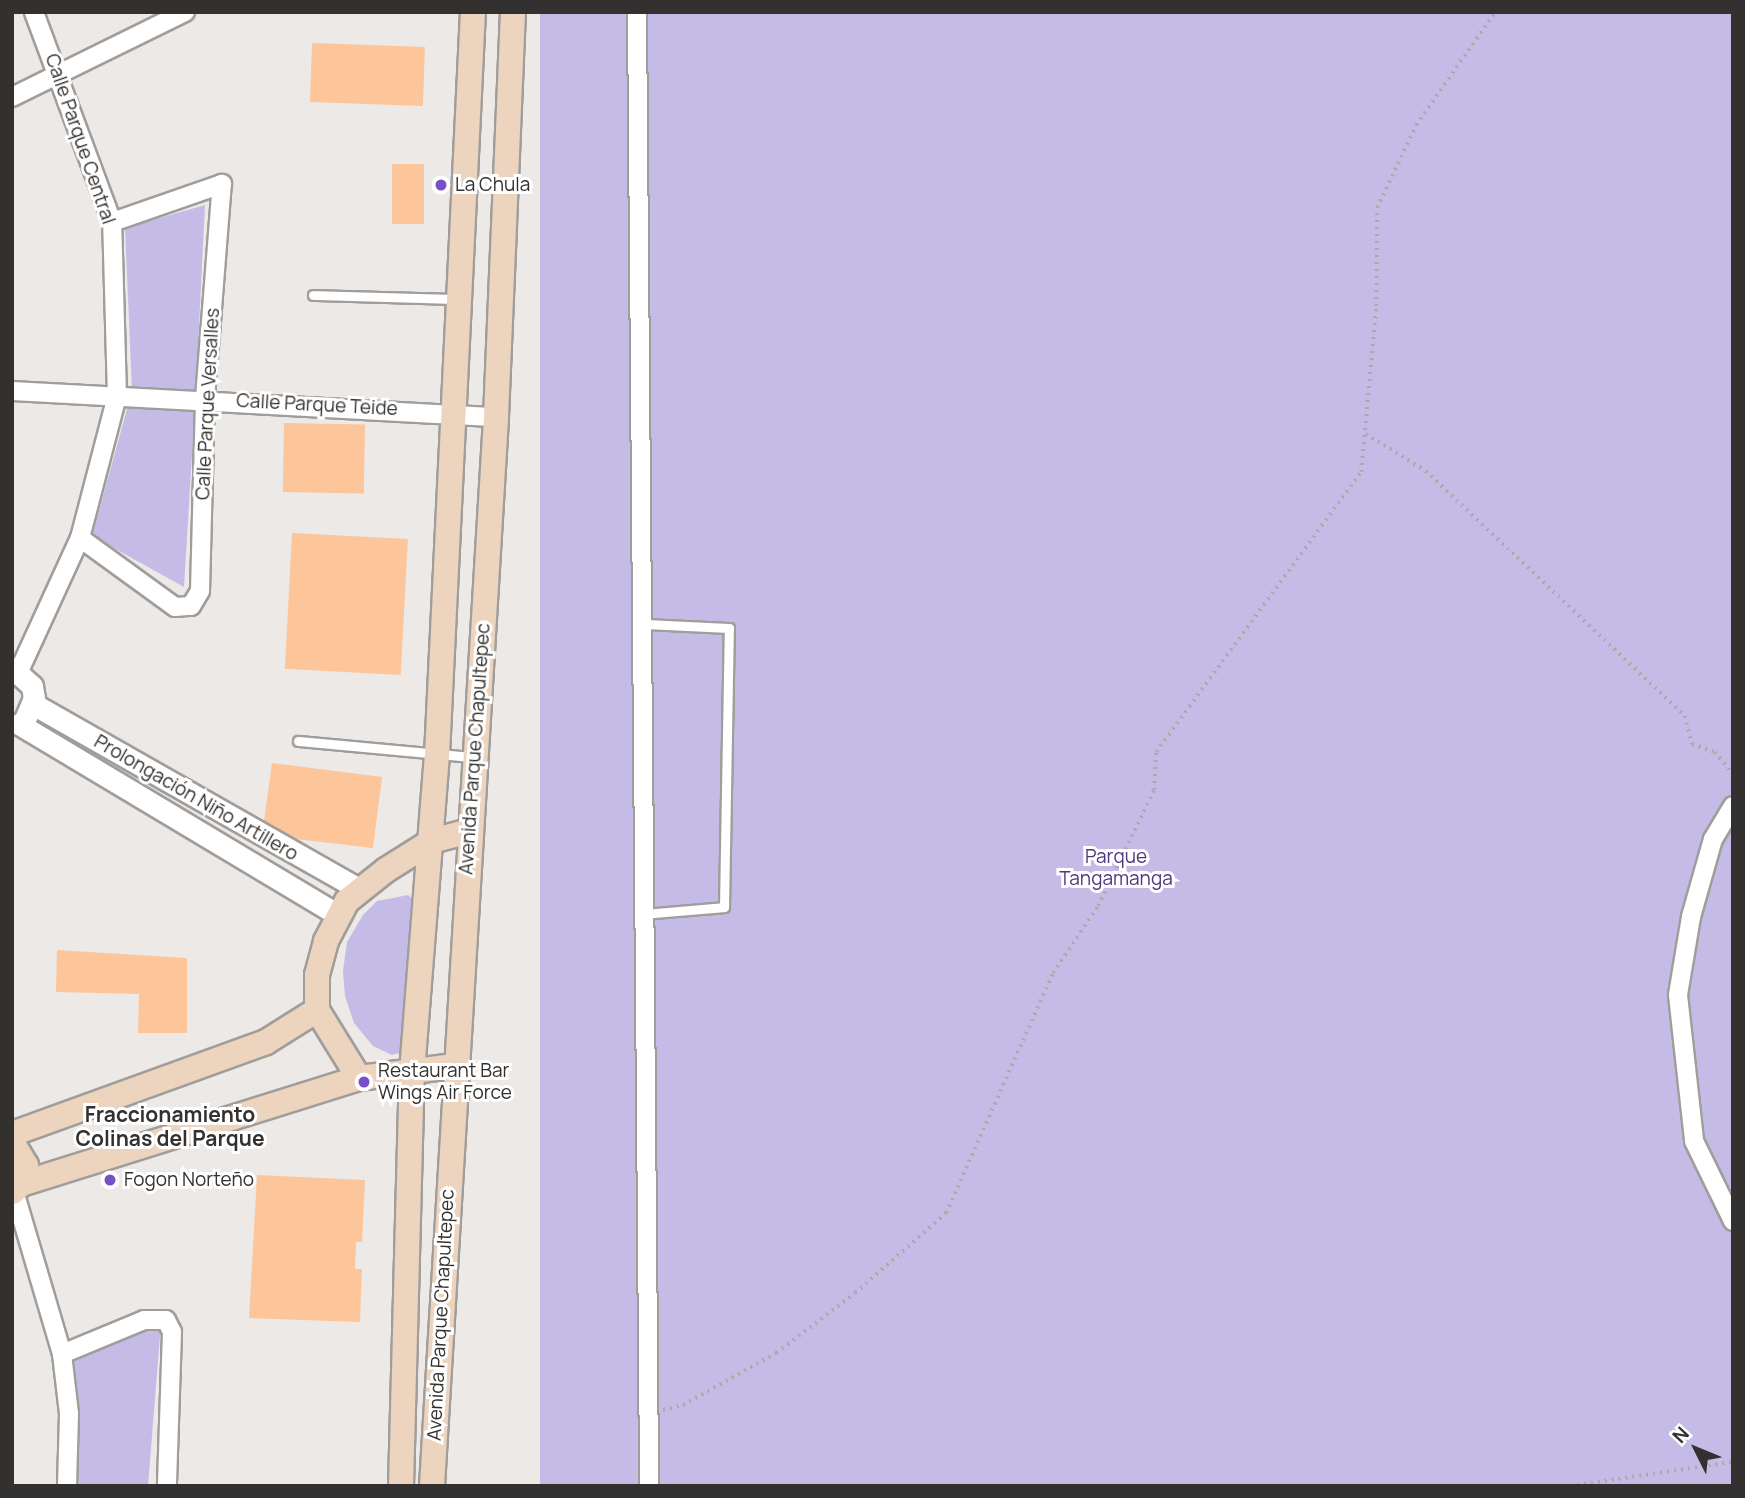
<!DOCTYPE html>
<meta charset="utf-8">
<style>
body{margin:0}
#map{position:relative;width:1745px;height:1498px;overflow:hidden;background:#ece9e7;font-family:Manrope,sans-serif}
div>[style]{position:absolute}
.green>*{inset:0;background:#c4bce6;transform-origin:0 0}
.building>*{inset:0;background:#fcc59a;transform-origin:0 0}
.path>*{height:3.5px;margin-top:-1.75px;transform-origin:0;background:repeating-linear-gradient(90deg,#acaaa8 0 2px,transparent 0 7px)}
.roads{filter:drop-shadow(2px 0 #a09d9b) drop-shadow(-2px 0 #a09d9b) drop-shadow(0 2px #a09d9b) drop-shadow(0 -2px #a09d9b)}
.service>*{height:9px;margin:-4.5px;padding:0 4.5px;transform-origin:4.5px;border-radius:4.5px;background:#fff}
.minor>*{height:18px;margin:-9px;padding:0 9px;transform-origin:9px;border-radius:9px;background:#fff}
.tertiary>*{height:21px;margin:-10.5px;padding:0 10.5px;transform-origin:10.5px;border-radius:10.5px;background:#fff}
.secondary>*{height:24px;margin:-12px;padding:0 12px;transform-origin:12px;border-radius:12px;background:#ecd4be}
.dots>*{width:19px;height:19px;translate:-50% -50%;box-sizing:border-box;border:4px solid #fff;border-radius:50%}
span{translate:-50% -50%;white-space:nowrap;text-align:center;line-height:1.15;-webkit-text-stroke:6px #fff;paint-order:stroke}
.street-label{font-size:19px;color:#323130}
.poi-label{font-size:19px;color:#323130}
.left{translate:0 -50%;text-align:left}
.park-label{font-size:19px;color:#4d377d}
.neighbourhood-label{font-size:21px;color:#323130;font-weight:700}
.frame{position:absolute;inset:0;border:14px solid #323130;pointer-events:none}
.north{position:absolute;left:1661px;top:1414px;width:70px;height:70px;-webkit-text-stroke:5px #fff;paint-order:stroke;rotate:313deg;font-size:19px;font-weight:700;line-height:28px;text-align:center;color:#323130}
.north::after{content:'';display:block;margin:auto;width:24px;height:32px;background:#323130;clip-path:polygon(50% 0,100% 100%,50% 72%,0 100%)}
</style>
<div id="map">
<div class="green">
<i style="left:540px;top:12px;width:1193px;height:1476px"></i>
<i style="clip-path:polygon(205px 205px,196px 387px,184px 587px,92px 536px,132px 391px,125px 228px)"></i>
<i style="clip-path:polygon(408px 895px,415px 902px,406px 1051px,392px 1055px,373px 1046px,354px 1023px,345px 996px,343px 971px,347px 942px,363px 915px,377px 901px)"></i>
<i style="clip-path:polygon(161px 1323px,148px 1486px,73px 1486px,67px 1357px)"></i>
</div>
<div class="building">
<i style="left:312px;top:43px;width:113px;height:59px;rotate:2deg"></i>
<i style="left:392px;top:164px;width:32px;height:60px"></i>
<i style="left:284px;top:423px;width:81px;height:69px;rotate:1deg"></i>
<i style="left:292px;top:533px;width:116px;height:136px;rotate:3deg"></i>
<i style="clip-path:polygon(272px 763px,382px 777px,373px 848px,296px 839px,264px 821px)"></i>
<i style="clip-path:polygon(57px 950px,187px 958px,187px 1033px,138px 1033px,139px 994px,56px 992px)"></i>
<i style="clip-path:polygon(257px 1175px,365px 1180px,362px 1242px,356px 1242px,355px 1269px,362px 1269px,360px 1322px,249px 1318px)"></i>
</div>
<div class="path">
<i style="left:1366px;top:434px;width:70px;rotate:31.7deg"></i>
<i style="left:1426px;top:471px;width:357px;rotate:43.4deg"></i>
<i style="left:1685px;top:716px;width:29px;rotate:76deg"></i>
<i style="left:1692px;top:744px;width:24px;rotate:19deg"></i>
<i style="left:1715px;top:752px;width:28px;rotate:51deg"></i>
<i style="left:663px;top:1410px;width:21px;rotate:-14deg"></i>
<i style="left:683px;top:1405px;width:107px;rotate:-29.2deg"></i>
<i style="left:776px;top:1353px;width:99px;rotate:-37.2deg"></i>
<i style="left:855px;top:1293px;width:121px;rotate:-41.3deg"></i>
<i style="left:946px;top:1213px;width:263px;rotate:-66deg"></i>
<i style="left:1053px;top:973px;width:81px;rotate:-56.1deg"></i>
<i style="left:1098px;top:906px;width:129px;rotate:-64.2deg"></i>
<i style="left:1154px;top:790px;width:38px;rotate:-87deg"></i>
<i style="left:1156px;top:752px;width:347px;rotate:-53.8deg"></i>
<i style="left:1361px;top:472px;width:167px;rotate:-84.8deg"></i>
<i style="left:1376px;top:306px;width:98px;rotate:-89.4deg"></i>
<i style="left:1377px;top:208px;width:92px;rotate:-64.8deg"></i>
<i style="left:1416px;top:125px;width:138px;rotate:-55deg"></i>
<i style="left:1570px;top:1486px;width:165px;rotate:-8.4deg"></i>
</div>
<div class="roads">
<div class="service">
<i style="left:313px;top:295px;width:146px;rotate:1.6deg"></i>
<i style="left:298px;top:741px;width:175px;rotate:5.3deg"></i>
<i style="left:643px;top:914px;width:81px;rotate:-4.9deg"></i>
<i style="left:724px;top:907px;width:279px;rotate:-89deg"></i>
<i style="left:729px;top:628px;width:84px;rotate:-177.3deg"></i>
</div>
<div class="minor">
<i style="left:637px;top:12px;width:1474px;rotate:89.53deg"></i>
<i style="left:12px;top:97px;width:193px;rotate:-26.2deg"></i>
<i style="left:12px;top:391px;width:485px;rotate:3.1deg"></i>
<i style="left:80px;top:538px;width:117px;rotate:36deg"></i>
<i style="left:175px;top:607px;width:16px;rotate:-4deg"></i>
<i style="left:191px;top:606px;width:17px;rotate:-59deg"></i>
<i style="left:200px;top:591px;width:193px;rotate:-88.5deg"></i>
<i style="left:205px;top:398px;width:215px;rotate:-85.5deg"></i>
<i style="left:222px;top:184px;width:116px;rotate:160.9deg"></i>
<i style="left:19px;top:671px;width:146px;rotate:-65.4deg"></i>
<i style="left:80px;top:538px;width:147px;rotate:-75.4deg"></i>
<i style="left:117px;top:396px;width:174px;rotate:-91.6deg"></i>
<i style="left:112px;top:222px;width:224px;rotate:-110.4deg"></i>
<i style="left:1733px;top:806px;width:39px;rotate:121deg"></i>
<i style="left:1713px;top:839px;width:81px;rotate:105.8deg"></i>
<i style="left:1691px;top:917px;width:79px;rotate:99.5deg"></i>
<i style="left:1678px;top:995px;width:147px;rotate:83.7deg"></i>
<i style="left:1694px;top:1141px;width:89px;rotate:64deg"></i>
<i style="left:14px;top:1191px;width:170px;rotate:73.6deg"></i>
<i style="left:62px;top:1354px;width:60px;rotate:83.3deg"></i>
<i style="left:69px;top:1414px;width:72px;rotate:91.6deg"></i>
<i style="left:62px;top:1354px;width:89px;rotate:-22.5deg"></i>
<i style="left:144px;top:1320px;width:22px"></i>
<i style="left:166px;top:1320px;width:13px;rotate:63deg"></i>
<i style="left:172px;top:1332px;width:154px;rotate:91.9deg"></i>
</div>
<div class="tertiary">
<i style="left:12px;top:668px;width:27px;rotate:42deg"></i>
<i style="left:32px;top:686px;width:12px;rotate:81deg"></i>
<i style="left:34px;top:698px;width:21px;rotate:113deg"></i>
<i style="left:33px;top:704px;width:376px;rotate:29.6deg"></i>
<i style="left:19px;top:724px;width:372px;rotate:30.9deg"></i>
</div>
<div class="secondary">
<i style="left:359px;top:1078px;width:80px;rotate:-121.7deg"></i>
<i style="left:317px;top:1010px;width:35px;rotate:-90deg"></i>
<i style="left:317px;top:975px;width:35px;rotate:-75deg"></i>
<i style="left:326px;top:941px;width:45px;rotate:-62.3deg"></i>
<i style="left:347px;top:901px;width:50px;rotate:-38.5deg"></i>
<i style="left:386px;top:870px;width:54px;rotate:-32.2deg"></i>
<i style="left:432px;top:841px;width:38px;rotate:-15deg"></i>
<i style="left:12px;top:1134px;width:270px;rotate:-19.9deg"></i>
<i style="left:266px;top:1042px;width:60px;rotate:-32.1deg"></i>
<i style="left:12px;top:1142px;width:27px;rotate:59deg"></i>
<i style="left:26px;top:1165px;width:20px;rotate:105deg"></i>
<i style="left:21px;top:1184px;width:11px;rotate:135deg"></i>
<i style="left:21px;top:1184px;width:354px;rotate:-17.4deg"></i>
<i style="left:359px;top:1078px;width:96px;rotate:-7.2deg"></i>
<i style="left:401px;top:1486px;width:414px;rotate:-88.5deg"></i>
<i style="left:412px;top:1072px;width:318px;rotate:-85.5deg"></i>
<i style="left:437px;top:755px;width:744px;rotate:-87.23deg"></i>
<i style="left:432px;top:1486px;width:1071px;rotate:-86.57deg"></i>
<i style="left:496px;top:417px;width:405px;rotate:-87.6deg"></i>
</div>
</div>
<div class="dots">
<i style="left:441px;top:185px;background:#774fc8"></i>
<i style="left:364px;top:1082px;background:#774fc8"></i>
<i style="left:110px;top:1180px;background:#774fc8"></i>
</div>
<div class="street-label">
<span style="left:80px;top:139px;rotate:71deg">Calle Parque Central</span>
<span style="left:208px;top:404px;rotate:-87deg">Calle Parque Versalles</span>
<span style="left:317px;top:405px;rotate:3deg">Calle Parque Teide</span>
<span style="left:475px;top:749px;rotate:-86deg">Avenida Parque Chapultepec</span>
<span style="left:196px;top:798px;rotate:30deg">Prolongación Niño Artillero</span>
<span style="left:441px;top:1315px;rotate:-87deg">Avenida Parque Chapultepec</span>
</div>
<div class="poi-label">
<span class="left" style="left:455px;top:185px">La Chula</span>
<span class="left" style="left:378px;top:1082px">Restaurant Bar<br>Wings Air Force</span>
<span class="left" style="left:124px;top:1180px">Fogon Norteño</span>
</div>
<div class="park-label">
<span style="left:1116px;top:868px">Parque<br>Tangamanga</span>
</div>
<div class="neighbourhood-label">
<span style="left:170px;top:1126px">Fraccionamiento<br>Colinas del Parque</span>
</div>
<div class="frame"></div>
<div class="north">N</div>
</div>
